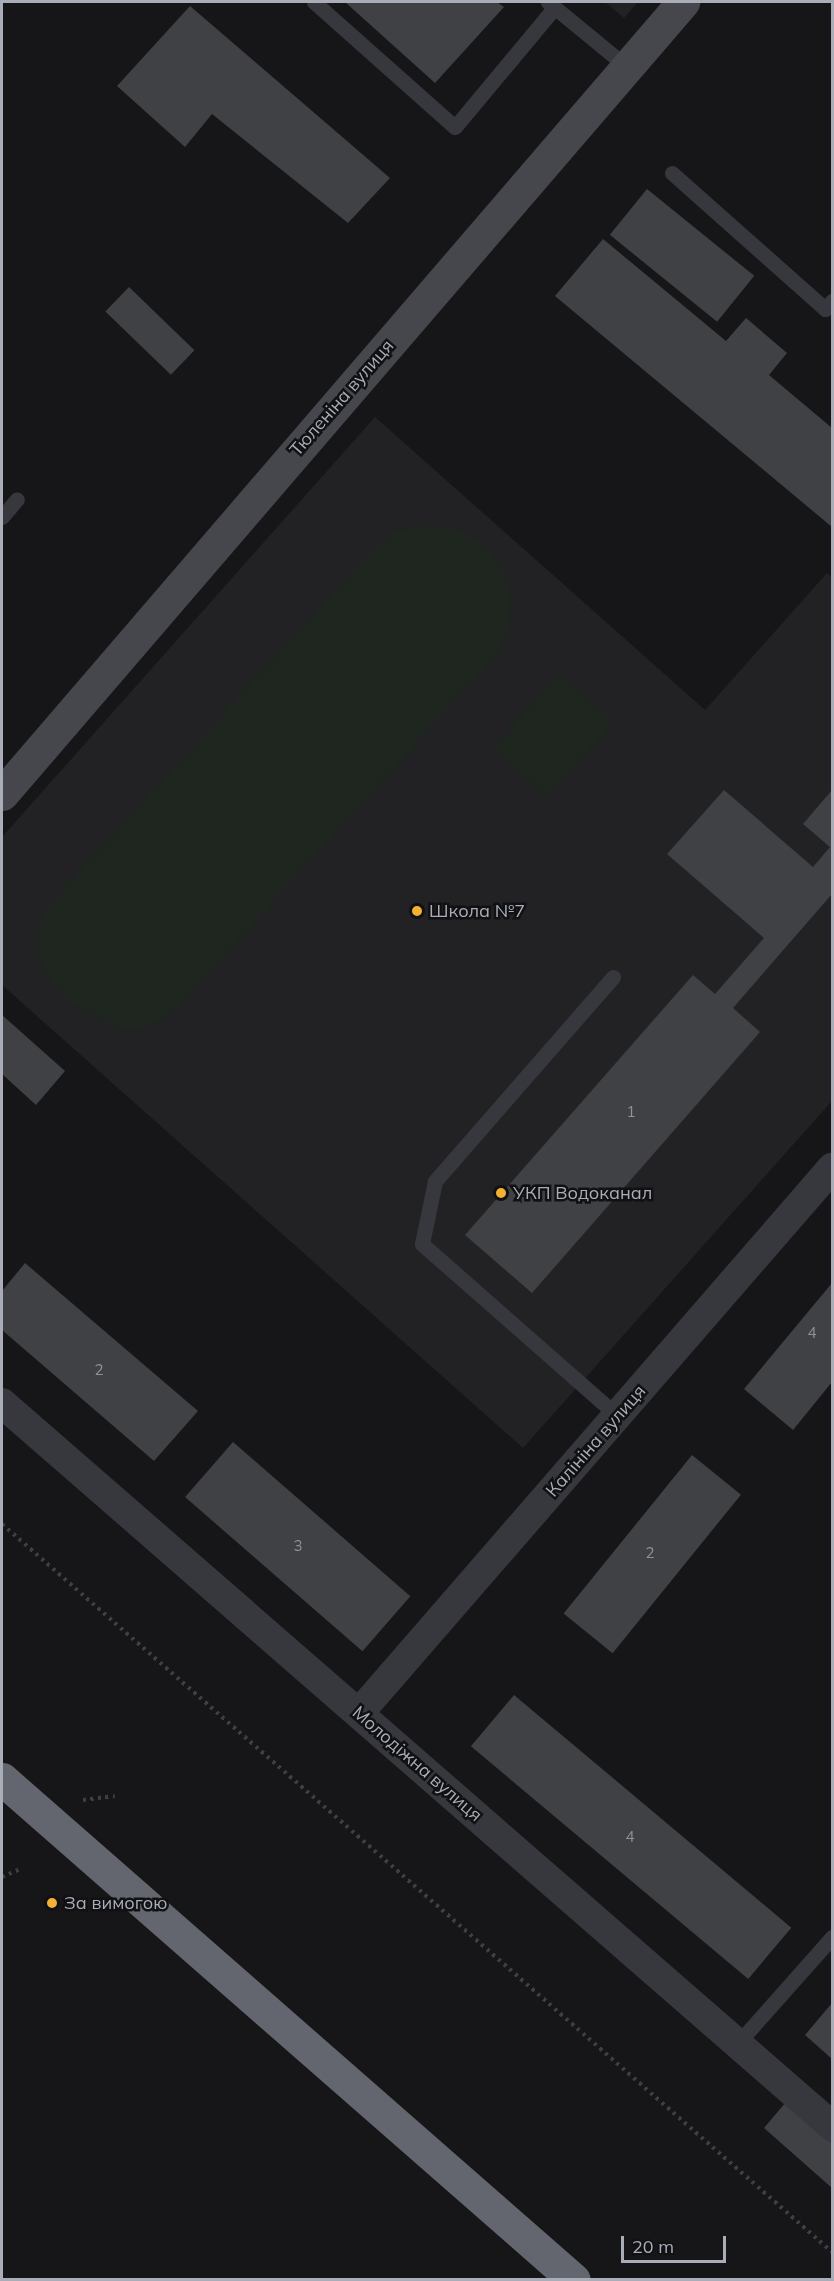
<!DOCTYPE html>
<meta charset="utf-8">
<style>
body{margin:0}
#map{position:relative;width:834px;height:2281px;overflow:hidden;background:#161618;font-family:Mulish,sans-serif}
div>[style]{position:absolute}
.built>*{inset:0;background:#222225}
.green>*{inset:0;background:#1e261f;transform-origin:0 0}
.building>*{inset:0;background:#404145;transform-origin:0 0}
.path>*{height:4px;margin-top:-2px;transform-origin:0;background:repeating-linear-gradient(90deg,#3d3f44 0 3px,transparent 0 7.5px)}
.lane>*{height:15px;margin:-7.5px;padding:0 7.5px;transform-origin:7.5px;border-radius:7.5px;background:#37383d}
.street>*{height:30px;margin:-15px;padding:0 15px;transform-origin:15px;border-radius:15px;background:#37383d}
.secondary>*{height:33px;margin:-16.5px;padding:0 16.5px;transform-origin:16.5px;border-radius:16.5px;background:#45474d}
.highway>*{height:33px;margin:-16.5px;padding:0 16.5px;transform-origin:16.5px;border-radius:16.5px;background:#63666e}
.dots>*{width:16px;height:16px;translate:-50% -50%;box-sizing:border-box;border:3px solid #111113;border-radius:50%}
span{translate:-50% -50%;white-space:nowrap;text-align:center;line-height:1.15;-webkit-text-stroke:5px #111113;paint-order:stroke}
.number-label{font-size:15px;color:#8e929b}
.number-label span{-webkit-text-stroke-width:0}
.street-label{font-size:18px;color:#a8adb8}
.poi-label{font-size:18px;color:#a8adb8}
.left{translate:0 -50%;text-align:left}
.frame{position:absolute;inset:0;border:3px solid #a8adb8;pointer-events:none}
.scale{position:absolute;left:621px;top:2236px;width:105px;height:27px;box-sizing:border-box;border:3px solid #a8adb8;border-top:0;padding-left:8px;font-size:18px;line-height:21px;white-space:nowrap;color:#a8adb8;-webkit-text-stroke:4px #111113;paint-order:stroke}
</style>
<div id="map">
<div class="built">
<i style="clip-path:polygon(605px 2px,638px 2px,624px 18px)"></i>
<i style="clip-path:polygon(375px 417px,705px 710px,827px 573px,832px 578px,832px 1101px,523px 1448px,2px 985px,2px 837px)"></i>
</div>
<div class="green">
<i style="clip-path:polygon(425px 525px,455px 529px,485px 545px,503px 569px,511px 596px,510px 625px,500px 651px,172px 1014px,146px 1027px,120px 1030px,70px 1003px,50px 982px,39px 956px,38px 929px,49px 905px,374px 548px,397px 531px)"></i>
<i style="left:559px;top:673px;width:73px;height:101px;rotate:41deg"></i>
</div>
<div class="building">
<i style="clip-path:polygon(345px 2px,497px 2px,504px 7px,435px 83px)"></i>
<i style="clip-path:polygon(190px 6px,390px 178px,348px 223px,212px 114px,185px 147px,117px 86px)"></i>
<i style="left:647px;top:189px;width:138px;height:59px;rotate:39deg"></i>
<i style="clip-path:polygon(603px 239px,726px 341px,746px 318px,787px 353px,769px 375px,832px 428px,832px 527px,555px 296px)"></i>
<i style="left:129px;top:287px;width:91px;height:34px;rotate:44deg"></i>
<i style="clip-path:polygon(724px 790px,813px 867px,830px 847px,803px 824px,832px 790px,832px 894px,733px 1008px,760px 1032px,532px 1293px,465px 1235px,693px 975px,715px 994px,764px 938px,667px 854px)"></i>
<i style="clip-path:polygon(2px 1015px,65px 1071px,36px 1105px,2px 1074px)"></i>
<i style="clip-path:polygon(25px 1263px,198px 1411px,154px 1461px,2px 1330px,2px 1291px)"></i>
<i style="clip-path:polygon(832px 1283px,832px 1382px,793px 1430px,744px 1389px)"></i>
<i style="left:233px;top:1442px;width:235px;height:73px;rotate:41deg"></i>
<i style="left:692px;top:1455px;width:63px;height:204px;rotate:39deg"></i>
<i style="left:514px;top:1695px;width:362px;height:67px;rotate:40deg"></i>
<i style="clip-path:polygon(832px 2003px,832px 2059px,805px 2035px)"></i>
<i style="clip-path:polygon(786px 2102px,832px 2143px,832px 2188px,764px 2128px)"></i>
</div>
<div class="path">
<i style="left:2px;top:1524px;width:1104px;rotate:41.25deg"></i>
<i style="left:83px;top:1800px;width:32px;rotate:-7deg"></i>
<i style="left:2px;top:1877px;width:22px;rotate:-24deg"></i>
</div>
<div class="lane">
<i style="left:314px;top:2px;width:188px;rotate:41.6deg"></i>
<i style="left:455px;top:127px;width:155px;rotate:-50.2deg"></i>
<i style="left:548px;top:2px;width:102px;rotate:39.4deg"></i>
<i style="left:672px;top:173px;width:205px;rotate:41.6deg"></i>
<i style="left:825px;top:309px;width:11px;rotate:-49deg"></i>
<i style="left:2px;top:517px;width:23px;rotate:-50deg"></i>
<i style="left:613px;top:977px;width:271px;rotate:131.1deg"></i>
<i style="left:435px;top:1181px;width:64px;rotate:101.7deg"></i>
<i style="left:422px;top:1244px;width:261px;rotate:41.3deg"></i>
<i style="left:738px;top:2043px;width:142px;rotate:-48.4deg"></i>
</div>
<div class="street">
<i style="left:2px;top:1403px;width:1101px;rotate:41.06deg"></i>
<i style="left:359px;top:1713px;width:722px;rotate:-49.05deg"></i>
</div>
<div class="secondary">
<i style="left:2px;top:794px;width:1045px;rotate:-49.31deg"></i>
</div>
<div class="highway">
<i style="left:2px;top:1779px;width:760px;rotate:41.21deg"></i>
</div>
<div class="dots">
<i style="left:417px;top:911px;background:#f2b134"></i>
<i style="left:501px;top:1193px;background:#f2b134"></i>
<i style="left:52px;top:1903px;background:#f2b134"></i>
</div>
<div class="number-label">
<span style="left:631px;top:1112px">1</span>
<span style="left:812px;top:1333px">4</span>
<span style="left:99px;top:1370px">2</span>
<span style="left:298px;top:1546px">3</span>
<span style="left:650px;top:1553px">2</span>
<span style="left:630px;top:1837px">4</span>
</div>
<div class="street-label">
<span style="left:342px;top:398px;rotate:-49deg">Тюленіна вулиця</span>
<span style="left:596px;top:1441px;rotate:-49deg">Калініна вулиця</span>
<span style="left:417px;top:1764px;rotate:41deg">Молодіжна вулиця</span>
</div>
<div class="poi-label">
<span class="left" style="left:429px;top:911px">Школа №7</span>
<span class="left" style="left:513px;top:1193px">УКП Водоканал</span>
<span class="left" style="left:64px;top:1903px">За вимогою</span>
</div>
<div class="frame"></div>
<div class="scale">20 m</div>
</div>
